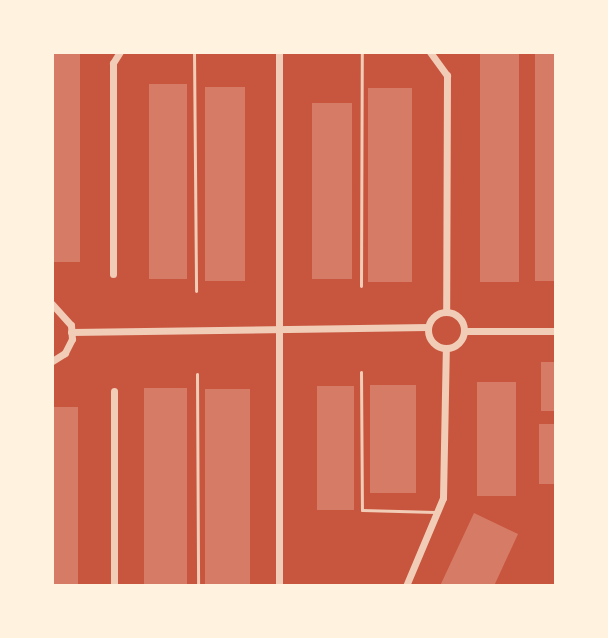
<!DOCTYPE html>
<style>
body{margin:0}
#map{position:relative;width:608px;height:638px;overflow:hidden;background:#c8553d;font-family:Quicksand,sans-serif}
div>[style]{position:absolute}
.building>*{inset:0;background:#d67c66;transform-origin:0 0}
.service>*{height:3px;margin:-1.5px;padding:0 1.5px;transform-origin:1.5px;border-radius:1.5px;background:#f1ccb7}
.minor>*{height:7px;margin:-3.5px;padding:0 3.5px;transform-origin:3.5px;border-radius:3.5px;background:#f1ccb7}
.minor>.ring{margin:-3.5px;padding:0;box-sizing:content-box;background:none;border:7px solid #f1ccb7;border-radius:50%}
span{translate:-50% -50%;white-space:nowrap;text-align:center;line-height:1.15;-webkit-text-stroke:7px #fff3e0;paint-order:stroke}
.frame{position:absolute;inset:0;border:54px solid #fff3e0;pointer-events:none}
</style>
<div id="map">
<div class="building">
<i style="left:52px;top:52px;width:28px;height:210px"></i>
<i style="left:480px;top:52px;width:39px;height:230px"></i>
<i style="left:535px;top:52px;width:21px;height:229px"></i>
<i style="left:149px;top:84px;width:38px;height:195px"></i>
<i style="left:205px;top:87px;width:40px;height:194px"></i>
<i style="left:368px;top:88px;width:44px;height:194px"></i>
<i style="left:312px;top:103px;width:40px;height:176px"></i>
<i style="left:541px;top:362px;width:15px;height:49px"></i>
<i style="left:477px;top:382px;width:39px;height:114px"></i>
<i style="left:370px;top:385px;width:46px;height:108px"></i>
<i style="left:317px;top:386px;width:37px;height:124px"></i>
<i style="left:144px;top:388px;width:43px;height:198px"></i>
<i style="left:205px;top:389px;width:45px;height:197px"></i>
<i style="left:52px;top:407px;width:26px;height:179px"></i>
<i style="left:539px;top:424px;width:17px;height:60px"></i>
<i style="clip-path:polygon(474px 513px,518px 534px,494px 586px,440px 586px)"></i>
</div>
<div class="service">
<i style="left:194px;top:52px;width:239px;rotate:89.5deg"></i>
<i style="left:361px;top:286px;width:234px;rotate:-89.8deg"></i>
<i style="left:361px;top:372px;width:138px;rotate:89.6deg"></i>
<i style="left:362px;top:510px;width:73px;rotate:1.6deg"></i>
<i style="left:197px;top:374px;width:212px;rotate:89.7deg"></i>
</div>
<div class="minor">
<i style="left:279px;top:52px;width:534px;rotate:90deg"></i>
<i style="left:430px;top:52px;width:29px;rotate:54deg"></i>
<i style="left:447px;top:75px;width:237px;rotate:90.2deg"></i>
<i style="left:113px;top:274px;width:211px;rotate:-90deg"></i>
<i style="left:113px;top:63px;width:13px;rotate:-58deg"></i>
<i style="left:52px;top:304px;width:28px;rotate:48deg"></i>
<i style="left:71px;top:325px;width:14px;rotate:86deg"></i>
<i style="left:72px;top:339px;width:16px;rotate:117deg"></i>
<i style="left:65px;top:353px;width:15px;rotate:148deg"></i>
<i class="ring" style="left:428px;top:312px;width:29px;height:29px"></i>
<i style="left:464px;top:331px;width:92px"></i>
<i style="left:71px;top:332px;width:357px;rotate:-0.8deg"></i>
<i style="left:114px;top:391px;width:195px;rotate:90deg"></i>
<i style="left:406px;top:586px;width:95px;rotate:-67.2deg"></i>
<i style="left:443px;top:498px;width:150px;rotate:-88.9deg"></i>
</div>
<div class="frame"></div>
</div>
